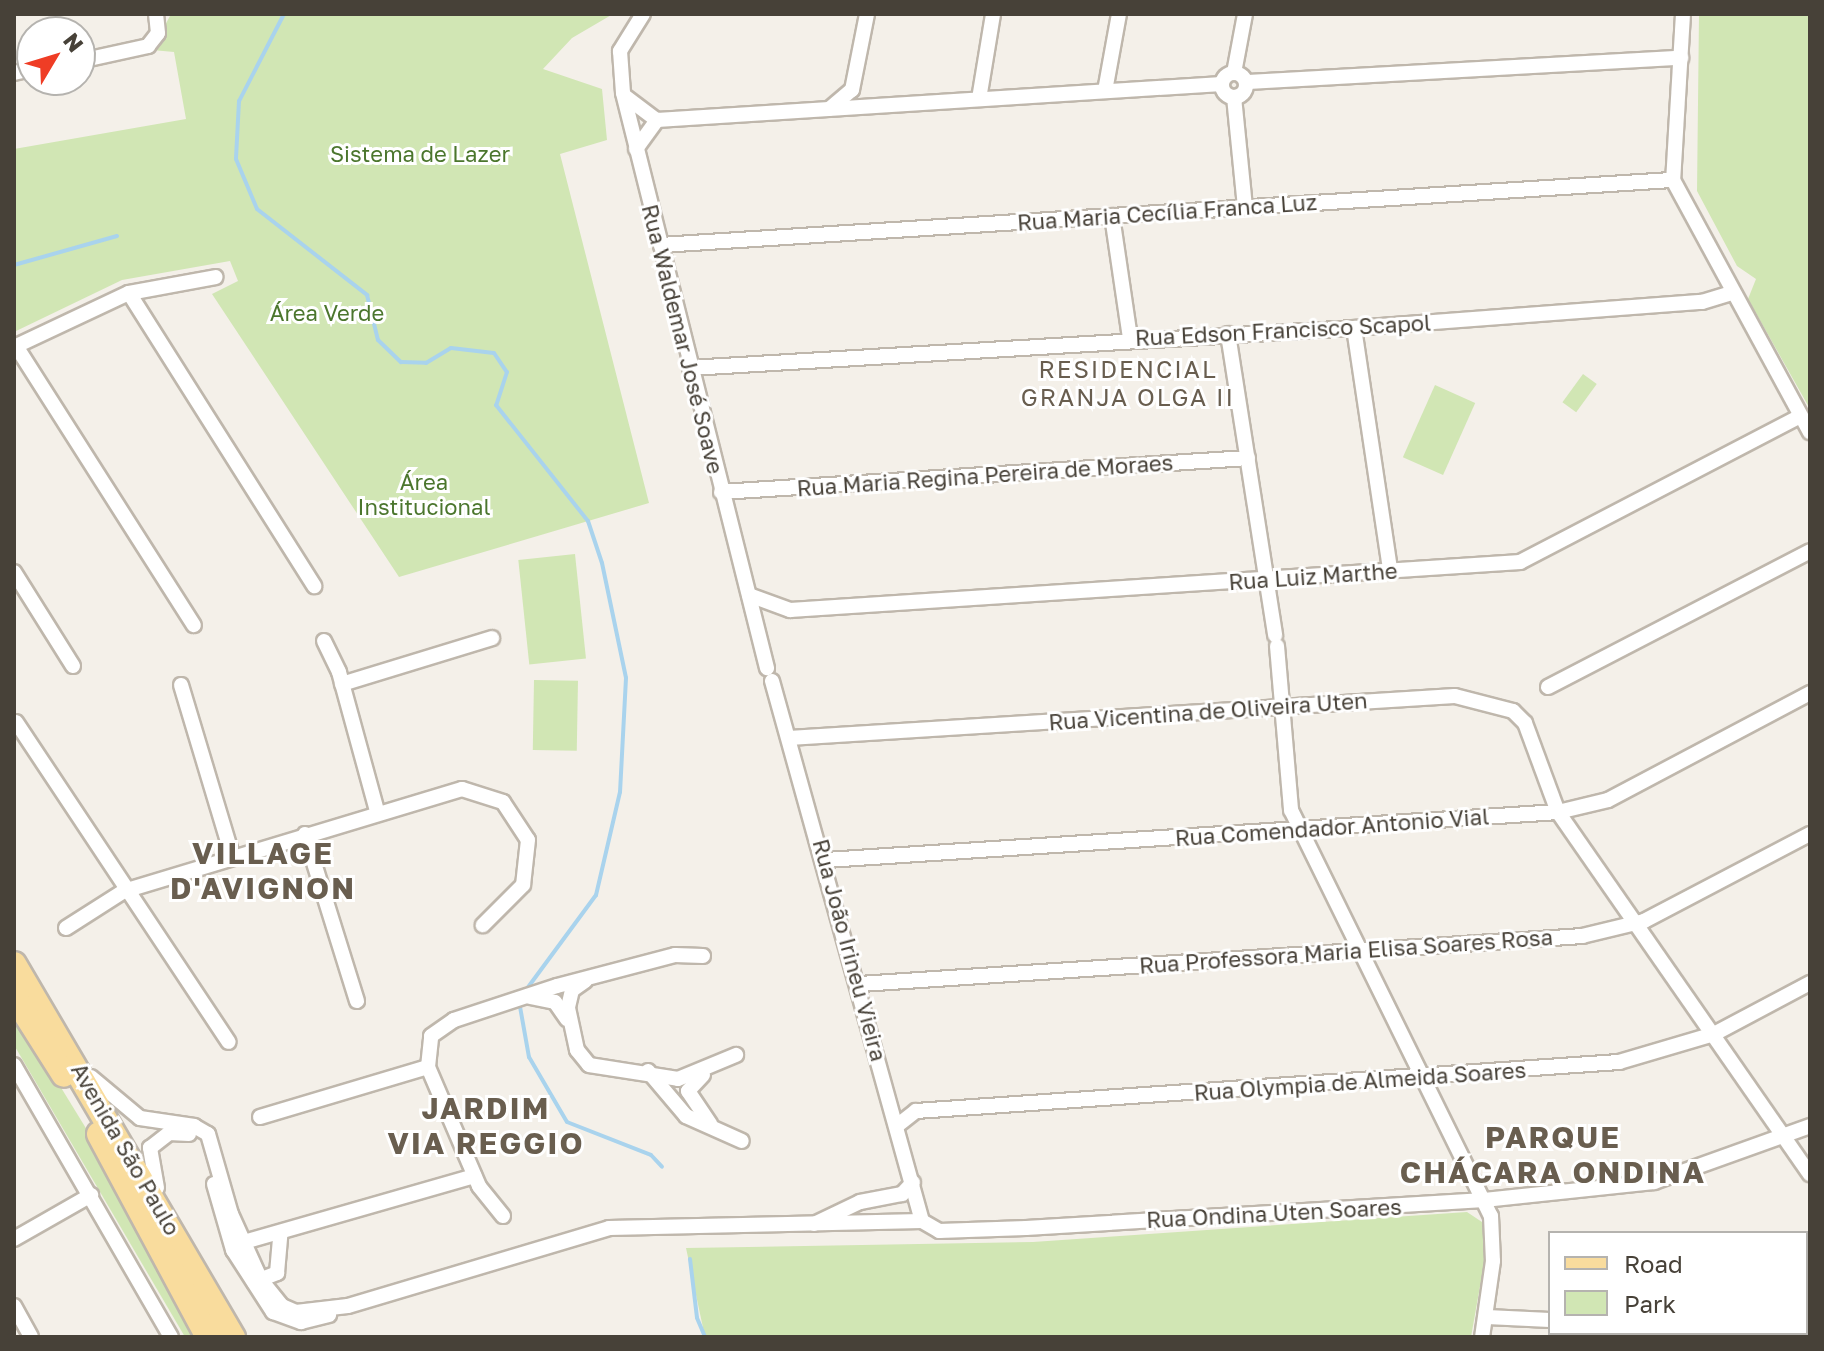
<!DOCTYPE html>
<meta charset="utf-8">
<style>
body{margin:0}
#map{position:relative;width:1824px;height:1351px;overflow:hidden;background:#f4f0e9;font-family:"Golos Text",sans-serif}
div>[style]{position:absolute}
.green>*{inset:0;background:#d1e6b4;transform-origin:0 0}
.stream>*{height:4px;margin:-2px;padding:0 2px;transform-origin:2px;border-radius:2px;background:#a9d3ed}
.roads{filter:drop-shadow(2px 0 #bfb7ac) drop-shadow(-2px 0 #bfb7ac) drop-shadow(0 2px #bfb7ac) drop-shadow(0 -2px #bfb7ac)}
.minor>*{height:14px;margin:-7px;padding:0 7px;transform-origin:7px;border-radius:7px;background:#fff}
.minor>.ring{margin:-7px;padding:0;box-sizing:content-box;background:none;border:14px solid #fff;border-radius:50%}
.primary>*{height:24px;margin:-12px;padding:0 12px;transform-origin:12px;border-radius:12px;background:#f9dc9d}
span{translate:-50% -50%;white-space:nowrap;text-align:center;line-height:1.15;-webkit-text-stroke:6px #fff;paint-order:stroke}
.park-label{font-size:22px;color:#4b762d}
.street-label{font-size:22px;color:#474138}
.neighbourhood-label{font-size:24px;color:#695e4f;letter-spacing:2px}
.district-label{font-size:30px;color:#695e4f;font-weight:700;letter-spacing:2px}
.frame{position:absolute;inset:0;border:16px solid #474138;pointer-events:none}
.legend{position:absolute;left:1548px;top:1231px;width:260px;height:104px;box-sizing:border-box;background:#fff;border:2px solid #b5b3af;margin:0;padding:10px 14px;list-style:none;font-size:24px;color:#474138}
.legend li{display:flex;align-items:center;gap:16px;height:40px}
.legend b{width:40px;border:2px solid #b5b3af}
.north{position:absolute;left:16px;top:16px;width:80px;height:80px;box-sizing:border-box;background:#fff;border:2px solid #b5b3af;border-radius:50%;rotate:52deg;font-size:22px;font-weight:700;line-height:32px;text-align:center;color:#474138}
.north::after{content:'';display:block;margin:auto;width:28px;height:36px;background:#ef3d25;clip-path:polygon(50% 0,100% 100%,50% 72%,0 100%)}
</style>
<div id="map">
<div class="green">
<i style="clip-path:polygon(171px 14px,613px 14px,572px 38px,543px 69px,602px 89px,607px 140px,560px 154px,649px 503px,399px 577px,212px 294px,238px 281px,230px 261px,122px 280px,14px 332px,14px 149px,186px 119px,174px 52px,152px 50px)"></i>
<i style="clip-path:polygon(1699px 14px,1810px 14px,1810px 409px,1748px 299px,1756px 279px,1737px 266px,1697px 191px)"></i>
<i style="left:1583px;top:374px;width:17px;height:35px;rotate:36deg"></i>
<i style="left:1435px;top:385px;width:44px;height:79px;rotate:24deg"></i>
<i style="left:575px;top:554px;width:105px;height:57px;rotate:84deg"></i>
<i style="left:534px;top:680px;width:44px;height:70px;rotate:1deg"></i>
<i style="clip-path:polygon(14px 1011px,111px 1169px,200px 1337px,185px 1337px,14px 1045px)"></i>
<i style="clip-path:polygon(1467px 1212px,1485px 1224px,1487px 1247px,1471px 1337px,705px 1337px,686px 1248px,1033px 1242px)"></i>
<i style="clip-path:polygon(1810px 1284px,1810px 1337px,1512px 1337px,1806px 1333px)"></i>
</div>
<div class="stream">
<i style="left:284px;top:14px;width:98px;rotate:117.3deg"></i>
<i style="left:239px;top:101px;width:58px;rotate:93deg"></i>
<i style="left:236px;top:159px;width:54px;rotate:67.2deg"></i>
<i style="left:257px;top:209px;width:140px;rotate:38deg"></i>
<i style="left:367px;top:295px;width:46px;rotate:76.3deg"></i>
<i style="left:378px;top:340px;width:32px;rotate:44deg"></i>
<i style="left:401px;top:362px;width:25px;rotate:2deg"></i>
<i style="left:426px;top:363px;width:29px;rotate:-31deg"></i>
<i style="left:451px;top:348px;width:43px;rotate:6.6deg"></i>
<i style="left:494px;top:353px;width:23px;rotate:56deg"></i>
<i style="left:507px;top:372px;width:35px;rotate:108deg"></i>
<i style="left:496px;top:405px;width:148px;rotate:51.6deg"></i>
<i style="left:588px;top:521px;width:44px;rotate:71.6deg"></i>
<i style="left:602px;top:563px;width:117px;rotate:78.2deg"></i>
<i style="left:626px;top:678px;width:114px;rotate:93deg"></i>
<i style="left:620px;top:792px;width:106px;rotate:103.1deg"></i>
<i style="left:596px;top:895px;width:118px;rotate:126.4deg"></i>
<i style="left:14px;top:265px;width:107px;rotate:-15.7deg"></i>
<i style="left:519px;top:1001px;width:57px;rotate:79.9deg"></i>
<i style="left:529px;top:1057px;width:75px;rotate:59.7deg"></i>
<i style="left:567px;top:1122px;width:90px;rotate:21.4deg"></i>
<i style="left:651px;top:1155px;width:16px;rotate:47deg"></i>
<i style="left:690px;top:1259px;width:59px;rotate:83.2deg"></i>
<i style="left:697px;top:1318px;width:21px;rotate:67deg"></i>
<i style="left:807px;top:1337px;width:49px"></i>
</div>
<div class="roads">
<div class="minor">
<i style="left:643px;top:14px;width:44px;rotate:121.9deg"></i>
<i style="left:620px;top:51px;width:42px;rotate:85.9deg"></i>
<i style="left:623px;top:93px;width:593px;rotate:75.94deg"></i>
<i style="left:1683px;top:14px;width:166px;rotate:93.4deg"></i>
<i style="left:1673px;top:180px;width:287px;rotate:61.5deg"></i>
<i style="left:80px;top:61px;width:70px;rotate:-12.4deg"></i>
<i style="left:148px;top:46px;width:16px;rotate:-52deg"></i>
<i style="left:158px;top:33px;width:19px;rotate:-96deg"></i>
<i class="ring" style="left:1222px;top:73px;width:10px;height:10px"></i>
<i style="left:14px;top:73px;width:18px;rotate:-13deg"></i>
<i style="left:1234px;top:73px;width:60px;rotate:-79.4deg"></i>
<i style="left:1246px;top:82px;width:436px;rotate:-3.2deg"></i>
<i style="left:1105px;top:91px;width:78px;rotate:-79.7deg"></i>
<i style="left:626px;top:97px;width:39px;rotate:37deg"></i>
<i style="left:657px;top:120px;width:566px;rotate:-3.65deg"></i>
<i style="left:1234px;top:97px;width:111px;rotate:84.3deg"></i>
<i style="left:979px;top:99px;width:86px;rotate:-80.6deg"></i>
<i style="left:829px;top:109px;width:30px;rotate:-40deg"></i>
<i style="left:852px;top:90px;width:77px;rotate:-78.8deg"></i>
<i style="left:636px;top:149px;width:36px;rotate:-54deg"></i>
<i style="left:1112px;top:216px;width:123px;rotate:81.6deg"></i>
<i style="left:661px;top:245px;width:1014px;rotate:-3.68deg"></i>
<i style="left:129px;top:293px;width:347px;rotate:57.7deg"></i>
<i style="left:1354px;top:328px;width:245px;rotate:81.5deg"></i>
<i style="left:1228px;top:334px;width:305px;rotate:81.1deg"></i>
<i style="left:16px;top:346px;width:331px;rotate:57.5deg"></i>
<i style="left:14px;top:347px;width:127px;rotate:-25.2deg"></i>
<i style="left:129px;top:293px;width:88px;rotate:-10.4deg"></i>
<i style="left:690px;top:368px;width:665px;rotate:-3.45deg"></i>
<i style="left:1354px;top:328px;width:349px;rotate:-4.3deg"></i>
<i style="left:1702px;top:302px;width:30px;rotate:-17deg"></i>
<i style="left:721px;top:492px;width:528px;rotate:-3.69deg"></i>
<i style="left:14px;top:572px;width:111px;rotate:57.9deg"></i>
<i style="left:749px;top:595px;width:44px;rotate:20.1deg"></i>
<i style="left:790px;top:610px;width:732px;rotate:-3.76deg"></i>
<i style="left:1520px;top:562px;width:316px;rotate:-27.5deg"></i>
<i style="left:324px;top:641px;width:34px;rotate:64deg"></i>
<i style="left:339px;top:672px;width:144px;rotate:74.7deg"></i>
<i style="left:1277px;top:646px;width:165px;rotate:85.1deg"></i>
<i style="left:1291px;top:810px;width:453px;rotate:63.8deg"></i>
<i style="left:1491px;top:1216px;width:45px;rotate:87.5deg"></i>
<i style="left:1493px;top:1261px;width:77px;rotate:98.2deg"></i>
<i style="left:772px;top:681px;width:560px;rotate:74.48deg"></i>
<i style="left:342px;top:684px;width:157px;rotate:-17deg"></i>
<i style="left:181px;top:685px;width:177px;rotate:73.3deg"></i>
<i style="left:1548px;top:687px;width:295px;rotate:-27.4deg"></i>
<i style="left:16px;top:722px;width:384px;rotate:56.4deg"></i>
<i style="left:789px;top:738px;width:667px;rotate:-3.61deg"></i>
<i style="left:1455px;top:696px;width:60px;rotate:14.5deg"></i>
<i style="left:1513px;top:711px;width:17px;rotate:45deg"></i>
<i style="left:1525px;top:723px;width:95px;rotate:69.7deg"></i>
<i style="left:1558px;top:812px;width:441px;rotate:55.2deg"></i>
<i style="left:305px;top:834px;width:175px;rotate:72.7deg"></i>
<i style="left:826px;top:860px;width:734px;rotate:-3.75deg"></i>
<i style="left:1558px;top:812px;width:51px;rotate:-13.5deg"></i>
<i style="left:1608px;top:800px;width:229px;rotate:-27.9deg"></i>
<i style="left:66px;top:928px;width:69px;rotate:-32.5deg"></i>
<i style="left:124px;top:891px;width:353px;rotate:-16.8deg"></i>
<i style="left:462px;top:789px;width:43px;rotate:17.6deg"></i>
<i style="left:503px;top:802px;width:45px;rotate:56.7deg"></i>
<i style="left:528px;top:840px;width:45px;rotate:96.3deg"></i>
<i style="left:523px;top:885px;width:57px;rotate:135deg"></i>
<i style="left:585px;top:981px;width:16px;rotate:145deg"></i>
<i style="left:572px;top:990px;width:18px;rotate:103deg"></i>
<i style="left:568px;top:1008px;width:43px;rotate:77.9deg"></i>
<i style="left:577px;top:1050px;width:19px;rotate:51deg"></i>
<i style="left:589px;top:1065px;width:90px;rotate:8.9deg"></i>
<i style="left:678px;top:1079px;width:63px;rotate:-22.5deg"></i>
<i style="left:860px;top:984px;width:724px;rotate:-3.8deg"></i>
<i style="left:1582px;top:936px;width:64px;rotate:-13.6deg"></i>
<i style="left:1644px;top:921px;width:187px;rotate:-27.7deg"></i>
<i style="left:530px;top:997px;width:25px;rotate:11deg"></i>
<i style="left:555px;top:1002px;width:21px;rotate:55deg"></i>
<i style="left:14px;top:1065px;width:314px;rotate:60deg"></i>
<i style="left:648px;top:1071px;width:59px;rotate:49.8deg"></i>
<i style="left:686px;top:1116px;width:61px;rotate:24.1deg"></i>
<i style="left:703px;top:1075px;width:22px;rotate:133deg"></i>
<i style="left:688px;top:1091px;width:40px;rotate:56deg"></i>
<i style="left:91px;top:1077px;width:64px;rotate:39.9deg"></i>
<i style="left:140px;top:1118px;width:55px;rotate:8.4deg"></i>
<i style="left:194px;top:1126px;width:16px;rotate:30deg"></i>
<i style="left:208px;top:1134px;width:83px;rotate:74deg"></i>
<i style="left:231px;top:1214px;width:72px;rotate:65.6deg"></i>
<i style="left:261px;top:1280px;width:33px;rotate:51deg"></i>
<i style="left:282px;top:1306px;width:15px;rotate:23deg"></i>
<i style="left:296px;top:1312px;width:52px;rotate:-6.6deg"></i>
<i style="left:348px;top:1306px;width:272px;rotate:-16.6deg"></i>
<i style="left:609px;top:1228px;width:313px;rotate:-1.3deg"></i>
<i style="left:260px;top:1117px;width:175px;rotate:-16.6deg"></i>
<i style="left:898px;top:1125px;width:23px;rotate:-38deg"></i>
<i style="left:916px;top:1111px;width:705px;rotate:-3.99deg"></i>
<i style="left:1619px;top:1062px;width:99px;rotate:-16.4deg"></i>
<i style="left:1714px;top:1034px;width:109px;rotate:-28deg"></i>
<i style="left:214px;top:1184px;width:69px;rotate:73.9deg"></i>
<i style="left:233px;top:1250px;width:74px;rotate:57.2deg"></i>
<i style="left:273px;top:1312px;width:30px;rotate:20deg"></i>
<i style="left:301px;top:1322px;width:29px;rotate:-14deg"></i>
<i style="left:157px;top:1188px;width:41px;rotate:-99.9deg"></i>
<i style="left:150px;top:1148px;width:24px;rotate:-38deg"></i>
<i style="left:169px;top:1133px;width:20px;rotate:3deg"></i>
<i style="left:503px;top:1216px;width:38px;rotate:-129deg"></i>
<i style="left:479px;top:1186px;width:129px;rotate:-113.2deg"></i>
<i style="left:428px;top:1067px;width:31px;rotate:-84deg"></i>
<i style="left:431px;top:1036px;width:28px;rotate:-35deg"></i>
<i style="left:454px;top:1020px;width:108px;rotate:-18.3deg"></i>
<i style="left:557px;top:986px;width:122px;rotate:-14.7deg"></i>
<i style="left:675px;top:955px;width:28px;rotate:2deg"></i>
<i style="left:922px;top:1221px;width:20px;rotate:30deg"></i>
<i style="left:939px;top:1231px;width:87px;rotate:-2deg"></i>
<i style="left:1026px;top:1228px;width:459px;rotate:-3.5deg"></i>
<i style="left:1484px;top:1200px;width:171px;rotate:-6deg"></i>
<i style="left:1654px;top:1182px;width:166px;rotate:-19.7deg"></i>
<i style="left:814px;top:1224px;width:51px;rotate:-25.6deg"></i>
<i style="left:860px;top:1202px;width:43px;rotate:-10.8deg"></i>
<i style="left:902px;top:1194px;width:16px;rotate:-47deg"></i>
<i style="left:14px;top:1239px;width:89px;rotate:-29.7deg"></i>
<i style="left:237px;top:1244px;width:247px;rotate:-16deg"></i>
<i style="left:1806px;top:1263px;width:4px;rotate:-27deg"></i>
<i style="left:254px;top:1282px;width:25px;rotate:-21deg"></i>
<i style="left:277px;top:1273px;width:38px;rotate:-85deg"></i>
<i style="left:14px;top:1306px;width:35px;rotate:61deg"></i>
<i style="left:1487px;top:1317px;width:63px;rotate:2.7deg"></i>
</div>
<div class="primary">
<i style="left:14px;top:964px;width:433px;rotate:59.6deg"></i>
<i style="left:14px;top:996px;width:93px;rotate:57.7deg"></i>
<i style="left:99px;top:1134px;width:230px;rotate:61.8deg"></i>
</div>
</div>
<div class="park-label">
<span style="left:420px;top:154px">Sistema de Lazer</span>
<span style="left:327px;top:313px">Área Verde</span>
<span style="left:424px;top:494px">Área<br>Institucional</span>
</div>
<div class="street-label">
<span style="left:1167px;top:212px;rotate:-4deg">Rua Maria Cecília Franca Luz</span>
<span style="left:1283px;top:330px;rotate:-3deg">Rua Edson Francisco Scapol</span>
<span style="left:683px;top:339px;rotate:76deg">Rua Waldemar José Soave</span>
<span style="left:985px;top:475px;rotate:-4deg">Rua Maria Regina Pereira de Moraes</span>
<span style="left:1313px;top:576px;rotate:-4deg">Rua Luiz Marthe</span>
<span style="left:1208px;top:711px;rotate:-4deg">Rua Vicentina de Oliveira Uten</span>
<span style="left:1332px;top:827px;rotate:-4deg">Rua Comendador Antonio Vial</span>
<span style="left:850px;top:950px;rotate:75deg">Rua João Irineu Vieira</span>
<span style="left:1346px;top:951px;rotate:-4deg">Rua Professora Maria Elisa Soares Rosa</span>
<span style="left:1360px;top:1081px;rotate:-4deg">Rua Olympia de Almeida Soares</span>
<span style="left:126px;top:1149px;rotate:60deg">Avenida São Paulo</span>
<span style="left:1274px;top:1213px;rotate:-3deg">Rua Ondina Uten Soares</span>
</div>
<div class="neighbourhood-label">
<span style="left:1128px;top:383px">RESIDENCIAL<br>GRANJA OLGA II</span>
</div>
<div class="district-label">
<span style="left:263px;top:870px">VILLAGE<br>D'AVIGNON</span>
<span style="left:486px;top:1125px">JARDIM<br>VIA REGGIO</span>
<span style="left:1553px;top:1154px">PARQUE<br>CHÁCARA ONDINA</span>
</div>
<div class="frame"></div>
<ul class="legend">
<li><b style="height:10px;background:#f9dc9d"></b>Road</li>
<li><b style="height:22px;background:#d1e6b4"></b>Park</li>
</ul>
<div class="north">N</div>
</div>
